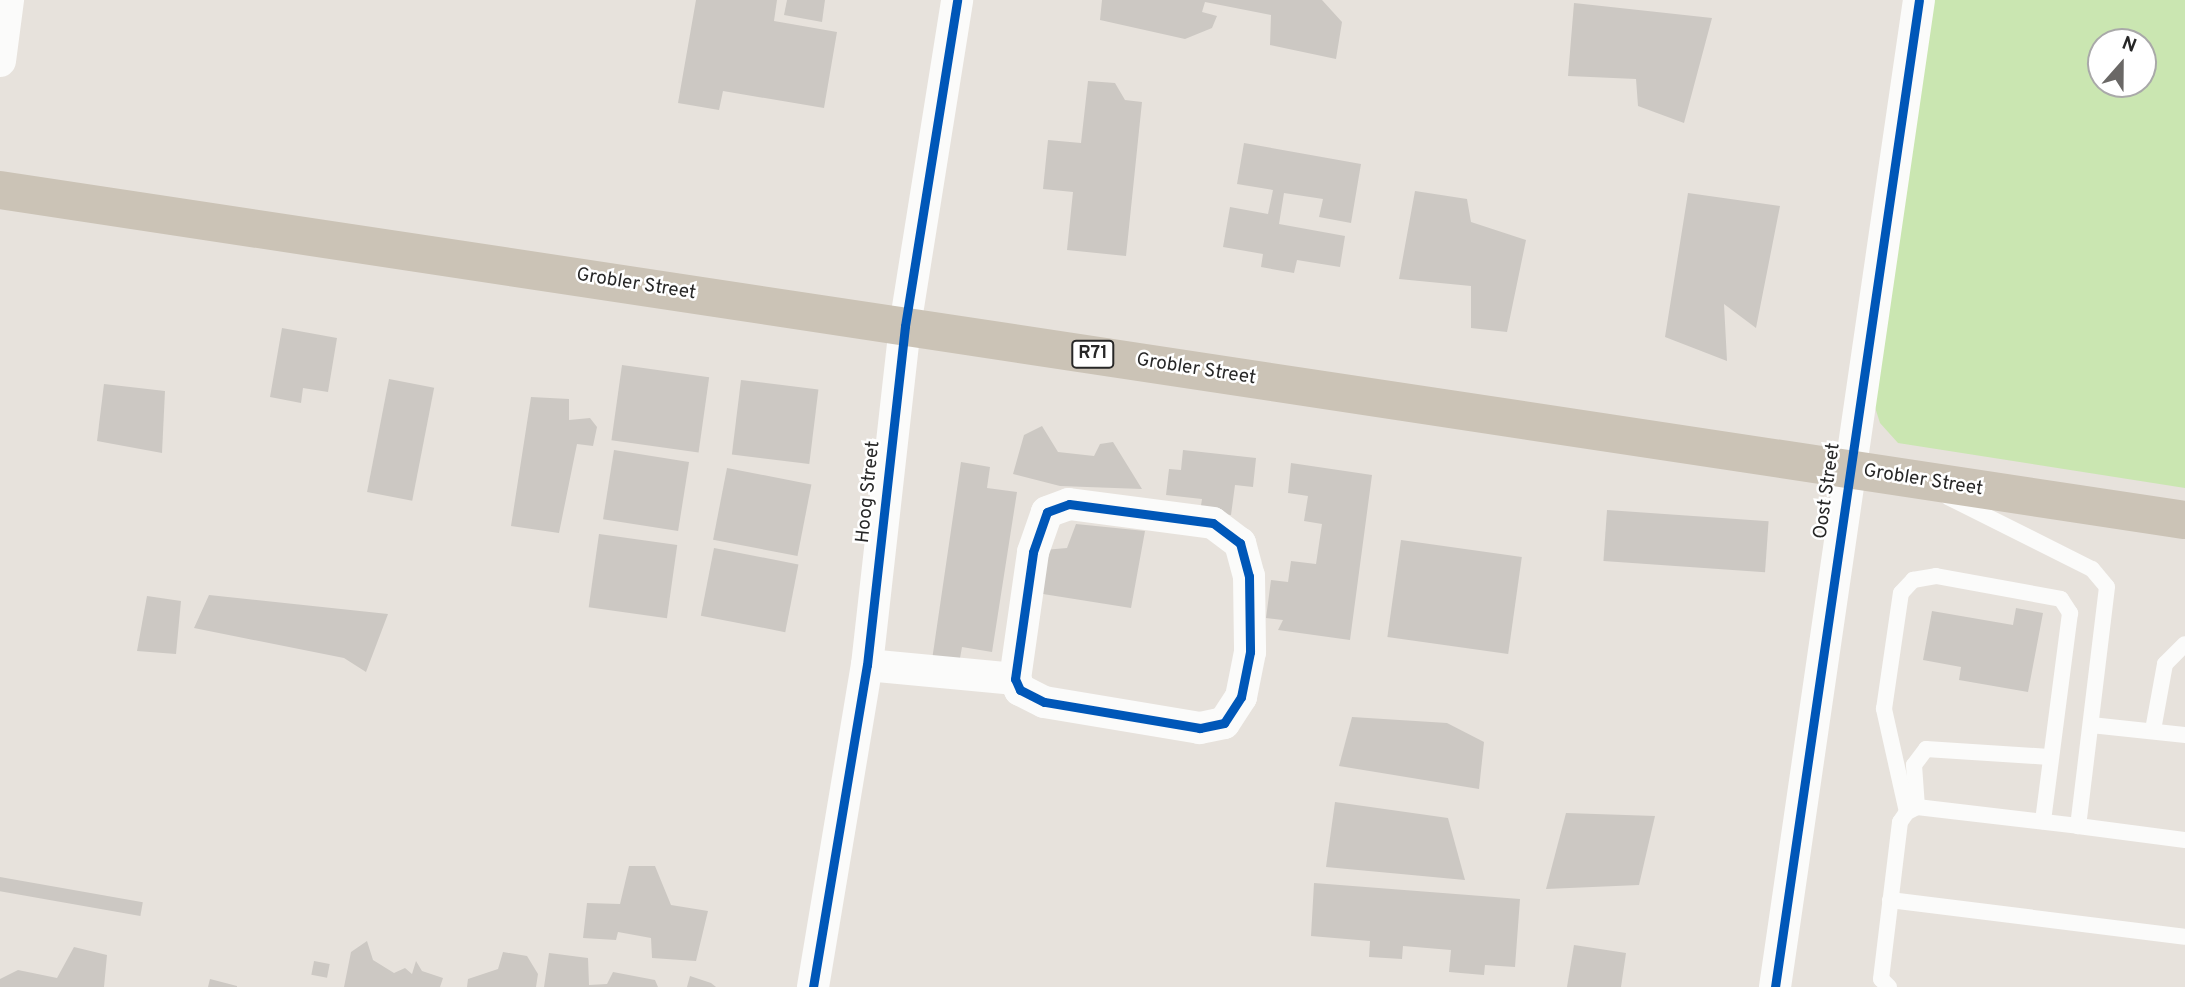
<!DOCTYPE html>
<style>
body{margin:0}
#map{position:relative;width:2185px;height:987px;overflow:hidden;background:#e7e2dc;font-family:Overpass,sans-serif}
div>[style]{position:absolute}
.green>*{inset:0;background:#cae6b1}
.building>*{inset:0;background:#ccc8c3;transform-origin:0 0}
.service>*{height:16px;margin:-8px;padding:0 8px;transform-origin:8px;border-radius:8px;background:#fbfbfa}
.minor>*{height:32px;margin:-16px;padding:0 16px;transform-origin:16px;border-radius:16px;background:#fbfbfa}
.primary>*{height:38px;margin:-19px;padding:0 19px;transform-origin:19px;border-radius:19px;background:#cbc3b6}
.cycleway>*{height:9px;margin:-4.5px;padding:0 4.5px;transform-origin:4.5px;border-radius:4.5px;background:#0057b8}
span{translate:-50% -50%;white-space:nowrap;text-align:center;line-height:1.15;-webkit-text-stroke:5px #fff;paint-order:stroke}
.shield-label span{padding:2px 5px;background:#fff;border:2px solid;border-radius:5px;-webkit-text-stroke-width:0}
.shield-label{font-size:18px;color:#272727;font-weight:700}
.street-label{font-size:19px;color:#272727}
.north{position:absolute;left:2087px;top:28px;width:70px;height:70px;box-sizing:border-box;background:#fff;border:2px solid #a9a9a9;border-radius:50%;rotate:21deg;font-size:19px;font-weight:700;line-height:28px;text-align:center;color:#272727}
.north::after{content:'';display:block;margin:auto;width:24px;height:32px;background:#6a6866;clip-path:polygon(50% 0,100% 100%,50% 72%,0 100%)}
</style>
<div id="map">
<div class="green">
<i style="clip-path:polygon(evenodd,1931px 0,2185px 0,2185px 488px,1898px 443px,1880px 423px,1872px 398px,1931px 0,2101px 42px,2143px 42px,2143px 84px,2101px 84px,2101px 42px)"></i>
</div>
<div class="building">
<i style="clip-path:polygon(696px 0,777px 0,774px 21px,837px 32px,824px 108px,723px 91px,719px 110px,678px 103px)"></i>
<i style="clip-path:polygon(787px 0,825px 0,822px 22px,784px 15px)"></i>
<i style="clip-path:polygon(1102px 0,1322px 0,1342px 22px,1336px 59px,1270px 45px,1271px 15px,1205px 2px,1202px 12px,1217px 16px,1212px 28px,1185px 39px,1100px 20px)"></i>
<i style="clip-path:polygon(1574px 3px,1712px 18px,1684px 123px,1638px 106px,1636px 79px,1568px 76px)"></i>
<i style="clip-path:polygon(1088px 81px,1115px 83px,1125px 100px,1142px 102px,1126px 256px,1067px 250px,1073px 192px,1043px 189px,1048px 140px,1081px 143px)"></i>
<i style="clip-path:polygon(1244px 143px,1361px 164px,1351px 223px,1319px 217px,1323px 199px,1284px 193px,1279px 224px,1345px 236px,1340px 267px,1297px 260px,1294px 273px,1261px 267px,1263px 254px,1223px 247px,1230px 207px,1268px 214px,1273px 190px,1237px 184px)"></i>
<i style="clip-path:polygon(1415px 191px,1467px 199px,1471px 222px,1526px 240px,1507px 332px,1471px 328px,1471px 286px,1399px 279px)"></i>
<i style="clip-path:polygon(1688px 193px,1780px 206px,1756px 328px,1724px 304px,1727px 361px,1665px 337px)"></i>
<i style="clip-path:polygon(282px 328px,337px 338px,328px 392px,303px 388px,301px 403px,270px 397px)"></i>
<i style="left:622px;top:365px;width:88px;height:76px;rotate:8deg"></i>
<i style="left:389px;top:379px;width:46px;height:115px;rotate:11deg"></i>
<i style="left:741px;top:380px;width:78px;height:75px;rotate:7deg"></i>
<i style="clip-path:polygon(104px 384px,165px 391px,162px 453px,97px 441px)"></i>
<i style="clip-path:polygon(531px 397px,569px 399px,569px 420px,590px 418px,597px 427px,593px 446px,577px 444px,559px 533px,511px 526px)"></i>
<i style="clip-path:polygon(1042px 426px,1058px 452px,1094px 456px,1100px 444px,1113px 442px,1142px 489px,1060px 486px,1013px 474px,1024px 435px)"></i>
<i style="left:614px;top:450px;width:76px;height:70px;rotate:9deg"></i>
<i style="clip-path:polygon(1183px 450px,1256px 458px,1253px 487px,1235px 485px,1231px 515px,1200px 512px,1202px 499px,1166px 495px,1169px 469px,1181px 470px)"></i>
<i style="clip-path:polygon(961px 462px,990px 467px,987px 488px,1017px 492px,992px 652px,962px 647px,959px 664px,932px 660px)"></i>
<i style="clip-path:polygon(1291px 463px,1372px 475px,1350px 640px,1278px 630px,1283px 620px,1266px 618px,1271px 580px,1288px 582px,1291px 561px,1316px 564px,1322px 524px,1304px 521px,1308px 496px,1288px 493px)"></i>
<i style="left:727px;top:468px;width:86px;height:73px;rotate:11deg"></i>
<i style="left:1607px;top:510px;width:162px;height:51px;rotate:4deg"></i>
<i style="clip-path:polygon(1076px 524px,1145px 531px,1131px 608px,1043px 594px,1044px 550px,1067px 548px)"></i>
<i style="left:599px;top:534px;width:79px;height:74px;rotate:8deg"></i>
<i style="left:1401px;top:540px;width:122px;height:98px;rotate:8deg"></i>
<i style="left:714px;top:548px;width:86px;height:69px;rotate:11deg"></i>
<i style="clip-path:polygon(209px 595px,388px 614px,366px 672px,344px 658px,194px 628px)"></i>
<i style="clip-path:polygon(147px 596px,181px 601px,176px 654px,137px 651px)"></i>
<i style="clip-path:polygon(2016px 608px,2043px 613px,2028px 692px,1959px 680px,1961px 667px,1923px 660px,1932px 611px,2013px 625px)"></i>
<i style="clip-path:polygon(1352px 717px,1447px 723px,1484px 742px,1479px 789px,1339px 766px)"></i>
<i style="clip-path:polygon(1335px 802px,1448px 818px,1465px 880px,1326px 867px)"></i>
<i style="clip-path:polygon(1566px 813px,1655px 816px,1639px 885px,1546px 889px)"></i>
<i style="clip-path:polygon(629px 866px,655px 866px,671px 905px,708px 911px,696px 961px,652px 958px,651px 938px,618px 932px,616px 940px,583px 938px,587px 903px,620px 904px)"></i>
<i style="left:0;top:877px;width:145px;height:14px;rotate:10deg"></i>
<i style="clip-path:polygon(1314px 883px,1520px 899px,1515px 967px,1485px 965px,1484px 975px,1449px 972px,1451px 950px,1403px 946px,1402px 959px,1369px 957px,1370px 941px,1311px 936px)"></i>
<i style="clip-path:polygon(367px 941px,373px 960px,394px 973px,405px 968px,412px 974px,416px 961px,422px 971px,443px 978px,440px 987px,344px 987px,351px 952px)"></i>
<i style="clip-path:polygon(1574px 945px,1626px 953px,1621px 987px,1567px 987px)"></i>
<i style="clip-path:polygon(74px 947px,107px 955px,104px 987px,0 987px,0 979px,18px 970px,57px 978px)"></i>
<i style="clip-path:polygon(503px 952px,527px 956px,538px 974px,536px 987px,467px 987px,468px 979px,498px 969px)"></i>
<i style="clip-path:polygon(549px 953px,588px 958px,589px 985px,607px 984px,613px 972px,655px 980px,658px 987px,544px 987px)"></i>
<i style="left:314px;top:961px;width:16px;height:14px;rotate:11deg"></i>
<i style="clip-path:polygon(690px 976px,711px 983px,716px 987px,687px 987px)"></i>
<i style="clip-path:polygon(210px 979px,237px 986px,237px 987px,208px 987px)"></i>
</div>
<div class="service">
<i style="left:1948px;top:497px;width:161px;rotate:26.6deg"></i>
<i style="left:2092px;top:569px;width:23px;rotate:50deg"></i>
<i style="left:2107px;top:587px;width:241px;rotate:96.9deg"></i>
<i style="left:2078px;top:826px;width:108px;rotate:7.5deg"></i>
<i style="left:2091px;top:725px;width:95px;rotate:6.1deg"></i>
<i style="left:2153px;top:730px;width:67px;rotate:-79.7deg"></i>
<i style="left:2165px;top:664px;width:28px;rotate:-45deg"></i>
<i style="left:1917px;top:807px;width:42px;rotate:-94.1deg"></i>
<i style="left:1914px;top:765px;width:20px;rotate:-53deg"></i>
<i style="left:1926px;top:749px;width:123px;rotate:3.7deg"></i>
<i style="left:1907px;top:812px;width:106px;rotate:-102.6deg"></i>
<i style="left:1884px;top:709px;width:117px;rotate:-81.7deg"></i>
<i style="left:1901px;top:593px;width:18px;rotate:-47deg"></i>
<i style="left:1913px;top:580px;width:23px;rotate:-10deg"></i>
<i style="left:1936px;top:576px;width:127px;rotate:10.4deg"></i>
<i style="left:2061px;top:599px;width:17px;rotate:57deg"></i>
<i style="left:2070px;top:613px;width:210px;rotate:97.4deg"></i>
<i style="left:1890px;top:900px;width:297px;rotate:7.1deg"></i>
<i style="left:1889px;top:987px;width:11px;rotate:-135deg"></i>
<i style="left:1881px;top:979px;width:158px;rotate:-83.1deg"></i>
<i style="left:1900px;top:822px;width:12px;rotate:-55deg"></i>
<i style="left:1907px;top:812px;width:11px;rotate:-27deg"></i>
<i style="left:1917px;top:807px;width:162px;rotate:6.7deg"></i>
</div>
<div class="minor">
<i style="left:0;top:61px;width:62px;rotate:-82.5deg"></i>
<i style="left:1069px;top:504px;width:145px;rotate:7.5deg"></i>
<i style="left:1213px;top:523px;width:34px;rotate:37deg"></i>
<i style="left:1240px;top:543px;width:34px;rotate:75deg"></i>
<i style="left:1249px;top:576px;width:76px;rotate:89.2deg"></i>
<i style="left:1250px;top:652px;width:46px;rotate:101.3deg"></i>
<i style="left:1241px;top:697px;width:31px;rotate:123deg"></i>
<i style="left:1224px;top:723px;width:25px;rotate:168deg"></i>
<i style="left:1200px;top:728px;width:158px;rotate:-170.5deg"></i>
<i style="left:1044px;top:702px;width:27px;rotate:-153deg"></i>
<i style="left:1020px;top:690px;width:12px;rotate:-114deg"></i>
<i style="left:1015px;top:679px;width:128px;rotate:-81.9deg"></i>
<i style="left:1033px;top:552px;width:42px;rotate:-70.7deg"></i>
<i style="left:1047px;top:512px;width:23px;rotate:-20deg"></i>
<i style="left:867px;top:665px;width:149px;rotate:5.4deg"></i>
<i style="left:813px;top:987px;width:326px;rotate:-80.5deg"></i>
<i style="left:867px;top:665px;width:341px;rotate:-83.6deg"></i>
<i style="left:905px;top:326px;width:330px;rotate:-80.9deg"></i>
<i style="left:1775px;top:987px;width:997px;rotate:-81.7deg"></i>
</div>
<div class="primary">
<i style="left:0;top:190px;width:2210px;rotate:8.59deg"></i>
</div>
<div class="cycleway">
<i style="left:1069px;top:504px;width:145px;rotate:7.5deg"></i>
<i style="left:1213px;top:523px;width:34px;rotate:37deg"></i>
<i style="left:1240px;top:543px;width:34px;rotate:75deg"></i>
<i style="left:1249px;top:576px;width:76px;rotate:89.2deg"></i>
<i style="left:1250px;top:652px;width:46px;rotate:101.3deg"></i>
<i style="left:1241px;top:697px;width:31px;rotate:123deg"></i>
<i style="left:1224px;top:723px;width:25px;rotate:168deg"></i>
<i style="left:1200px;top:728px;width:158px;rotate:-170.5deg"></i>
<i style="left:1044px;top:702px;width:27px;rotate:-153deg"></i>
<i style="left:1020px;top:690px;width:12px;rotate:-114deg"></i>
<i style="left:1015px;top:679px;width:128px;rotate:-81.9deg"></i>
<i style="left:1033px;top:552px;width:42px;rotate:-70.7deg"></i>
<i style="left:1047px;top:512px;width:23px;rotate:-20deg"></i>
<i style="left:813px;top:987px;width:326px;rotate:-80.5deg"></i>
<i style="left:867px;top:665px;width:341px;rotate:-83.6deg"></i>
<i style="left:905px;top:326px;width:330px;rotate:-80.9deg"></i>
<i style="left:1775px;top:987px;width:997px;rotate:-81.7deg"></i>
</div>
<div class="shield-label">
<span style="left:1093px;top:354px">R71</span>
</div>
<div class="street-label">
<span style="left:636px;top:285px;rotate:9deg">Grobler Street</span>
<span style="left:1196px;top:370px;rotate:9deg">Grobler Street</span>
<span style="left:1923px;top:481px;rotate:9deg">Grobler Street</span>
<span style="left:1828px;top:491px;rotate:-82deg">Oost Street</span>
<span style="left:869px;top:492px;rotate:-84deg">Hoog Street</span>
</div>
<div class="north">N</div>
</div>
